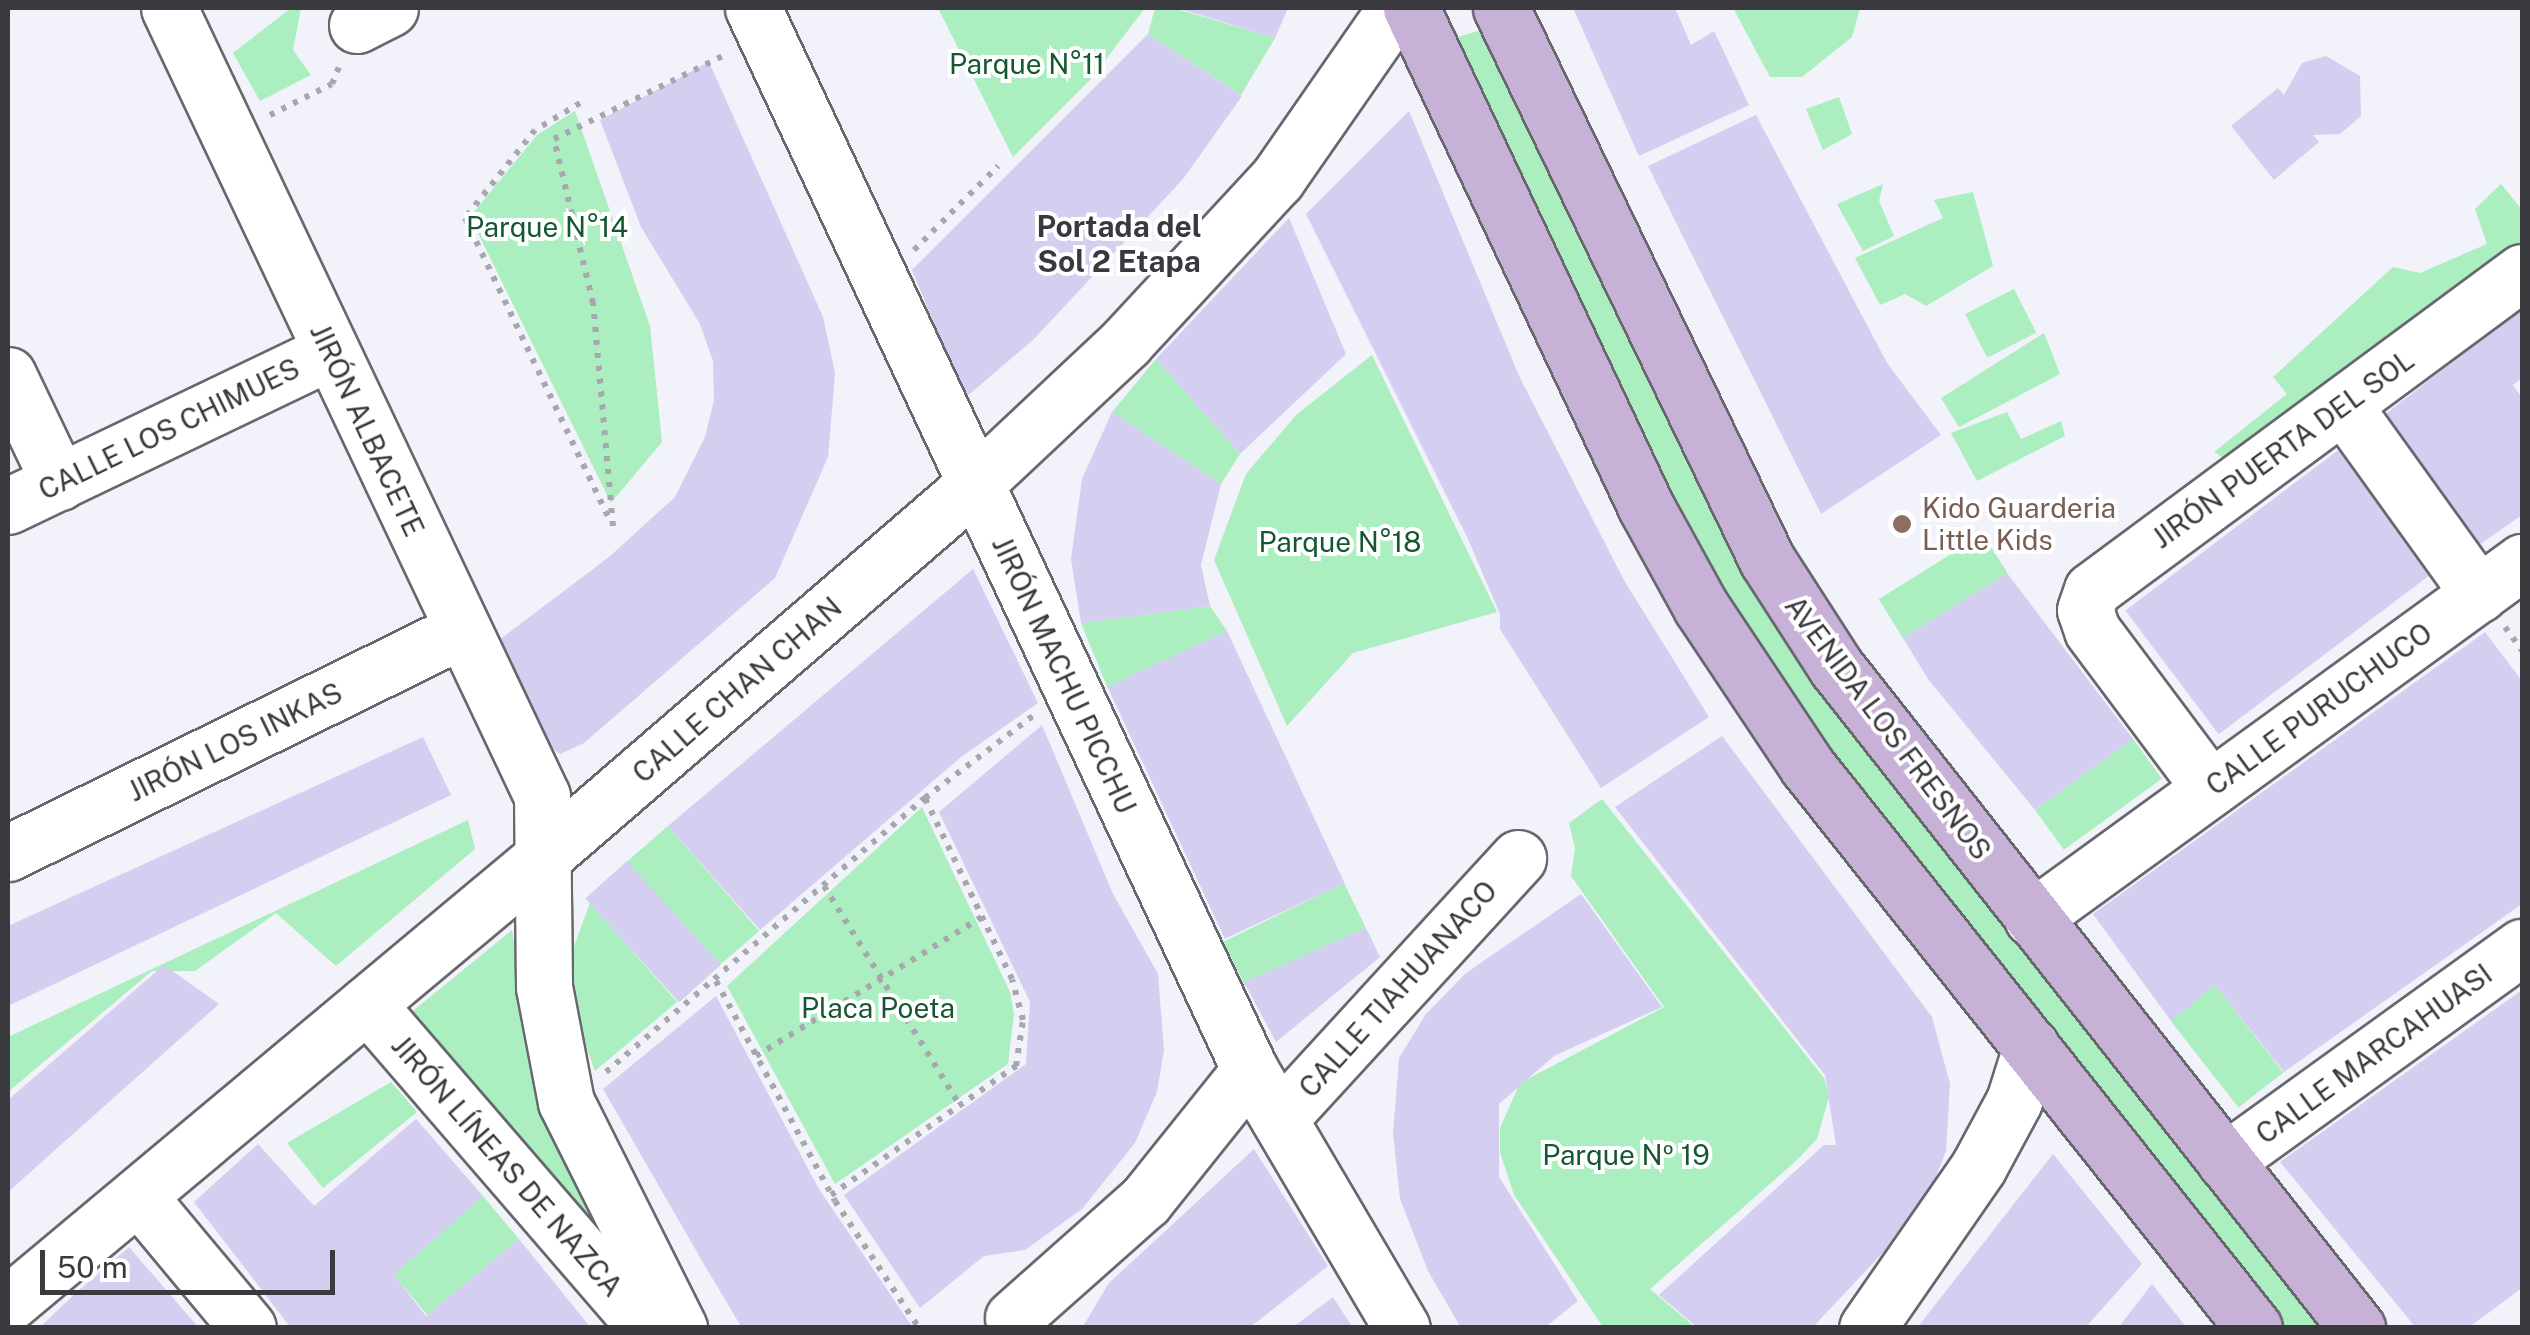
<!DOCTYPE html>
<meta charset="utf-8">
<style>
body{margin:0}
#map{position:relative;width:2530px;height:1335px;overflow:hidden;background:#f1f2fa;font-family:"Public Sans",sans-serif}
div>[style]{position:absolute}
.green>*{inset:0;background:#abeebf;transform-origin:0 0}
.building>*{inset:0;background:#d4cef1;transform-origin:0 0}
.path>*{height:6px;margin-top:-3px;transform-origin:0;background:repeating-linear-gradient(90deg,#a7a7ae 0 5px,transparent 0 13px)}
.roads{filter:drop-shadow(2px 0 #67676e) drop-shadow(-2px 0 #67676e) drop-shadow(0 2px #67676e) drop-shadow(0 -2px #67676e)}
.minor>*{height:55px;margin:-27.5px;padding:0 27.5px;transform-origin:27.5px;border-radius:27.5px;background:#fff}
.major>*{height:55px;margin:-27.5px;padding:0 27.5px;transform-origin:27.5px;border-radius:27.5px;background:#c8b1d7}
.dots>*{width:28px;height:28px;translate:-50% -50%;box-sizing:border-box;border:5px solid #fff;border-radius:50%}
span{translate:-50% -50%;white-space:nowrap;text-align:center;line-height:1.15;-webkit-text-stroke:8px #fff;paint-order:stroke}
.park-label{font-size:28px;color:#155731}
.street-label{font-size:28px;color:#3a3a3e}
.education-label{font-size:28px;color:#785e54}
.left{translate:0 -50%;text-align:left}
.neighbourhood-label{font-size:30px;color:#38393f;font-weight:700}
.frame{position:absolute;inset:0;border:10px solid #3a3a3e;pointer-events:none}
.scale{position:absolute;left:40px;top:1250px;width:295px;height:45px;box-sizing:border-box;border:5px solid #3a3a3e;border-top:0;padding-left:12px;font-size:30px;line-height:35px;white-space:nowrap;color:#3a3a3e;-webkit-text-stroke:8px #fff;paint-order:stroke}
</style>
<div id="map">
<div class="green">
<i style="clip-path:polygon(291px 8px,301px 8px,293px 50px,311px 75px,260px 101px,233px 53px)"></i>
<i style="clip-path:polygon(938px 8px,1145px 8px,1090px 80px,1013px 157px)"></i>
<i style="clip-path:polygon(1155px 8px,1173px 8px,1275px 38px,1241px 95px,1148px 34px)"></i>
<i style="clip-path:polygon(1733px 8px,1860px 8px,1852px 37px,1802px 77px,1770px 77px)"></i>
<i style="clip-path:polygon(1485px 29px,1729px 517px,2333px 1327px,2277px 1327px,1822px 754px,1680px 529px,1455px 49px,1458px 37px)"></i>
<i style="clip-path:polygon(1839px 97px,1852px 134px,1823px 150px,1806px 109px)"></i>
<i style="clip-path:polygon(575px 111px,650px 326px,662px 442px,611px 503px,470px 217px,537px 135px)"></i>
<i style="clip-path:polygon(1883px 184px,1879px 201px,1894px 236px,1863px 251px,1837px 204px)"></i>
<i style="clip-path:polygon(2501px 184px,2522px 210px,2522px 244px,2235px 465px,2214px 452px,2287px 394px,2273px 377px,2393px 267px,2420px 273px,2487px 244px,2475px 209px)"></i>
<i style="clip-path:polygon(1973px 192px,1993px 266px,1926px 306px,1905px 294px,1880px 305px,1855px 258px,1943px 218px,1934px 200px)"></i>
<i style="left:2014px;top:289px;width:49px;height:55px;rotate:63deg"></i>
<i style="clip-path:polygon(2044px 333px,2060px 374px,1959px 427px,1941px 398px)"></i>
<i style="clip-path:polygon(1372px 355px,1497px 612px,1353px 653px,1287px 726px,1214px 560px,1246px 474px,1296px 415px)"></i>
<i style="clip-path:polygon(1156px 359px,1240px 454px,1221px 484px,1112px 412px)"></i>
<i style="clip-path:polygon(2007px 412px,2021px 439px,2061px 421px,2065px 436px,1977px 481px,1951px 433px)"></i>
<i style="left:1983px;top:534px;width:46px;height:123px;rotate:58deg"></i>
<i style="clip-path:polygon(1210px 606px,1227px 631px,1108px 689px,1081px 623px)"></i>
<i style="left:2133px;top:739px;width:49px;height:121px;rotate:54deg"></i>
<i style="clip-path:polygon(1602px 799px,1824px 1078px,1829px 1097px,1817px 1139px,1797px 1160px,1650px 1289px,1696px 1328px,1603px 1327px,1514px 1195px,1500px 1152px,1500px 1128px,1520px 1083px,1664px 1007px,1571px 876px,1575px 848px,1569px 823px)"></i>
<i style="clip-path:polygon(922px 807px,1010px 992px,1014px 1014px,1008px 1064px,835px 1184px,727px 986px)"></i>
<i style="clip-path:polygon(468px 820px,475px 849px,336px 966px,276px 913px,195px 971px,152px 971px,8px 1092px,8px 1037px)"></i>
<i style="left:668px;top:826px;width:139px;height:54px;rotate:49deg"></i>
<i style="left:1344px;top:883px;width:50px;height:134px;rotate:64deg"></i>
<i style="clip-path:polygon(590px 903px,677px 1002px,595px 1071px,569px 999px,570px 957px)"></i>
<i style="clip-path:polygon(512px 930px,529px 1035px,662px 1324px,403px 1019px)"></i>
<i style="left:2215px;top:985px;width:111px;height:57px;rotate:52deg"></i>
<i style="left:344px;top:1047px;width:14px;height:224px;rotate:56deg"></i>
<i style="clip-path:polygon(391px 1082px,417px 1112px,323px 1188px,287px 1143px)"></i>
<i style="left:483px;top:1196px;width:56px;height:119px;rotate:50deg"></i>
</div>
<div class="building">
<i style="clip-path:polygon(1177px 8px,1288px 8px,1275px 38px)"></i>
<i style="clip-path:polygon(1573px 8px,1675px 8px,1691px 45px,1714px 31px,1749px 105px,1639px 156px)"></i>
<i style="clip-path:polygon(1148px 34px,1242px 96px,1183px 179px,1034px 339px,965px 398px,912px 270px)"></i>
<i style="clip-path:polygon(2326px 56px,2360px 76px,2361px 116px,2340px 134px,2313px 135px,2319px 142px,2274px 180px,2231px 126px,2278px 88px,2284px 95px,2302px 63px)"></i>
<i style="clip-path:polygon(709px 62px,823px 317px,835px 373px,828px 457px,775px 578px,584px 743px,560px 754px,549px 746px,499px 640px,609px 557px,675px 497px,705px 437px,714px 400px,713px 361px,700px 324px,641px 227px,600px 120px)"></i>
<i style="clip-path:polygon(1409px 111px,1520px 378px,1625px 582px,1709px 717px,1601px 788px,1500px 629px,1500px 614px,1468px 539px,1306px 214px)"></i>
<i style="clip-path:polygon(1756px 115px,1887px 363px,1941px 435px,1821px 514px,1648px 166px)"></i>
<i style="clip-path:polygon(1289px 218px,1346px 354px,1240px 454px,1156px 359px)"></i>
<i style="clip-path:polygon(2522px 308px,2522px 378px,2513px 385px,2522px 398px,2522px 515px,2469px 552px,2374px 423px)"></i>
<i style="clip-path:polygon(1112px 412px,1221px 484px,1201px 565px,1210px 606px,1081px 623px,1071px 559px,1082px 479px)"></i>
<i style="left:2345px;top:445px;width:155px;height:275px;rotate:53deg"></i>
<i style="clip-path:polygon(973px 569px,1038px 703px,961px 757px,760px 930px,668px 826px)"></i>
<i style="clip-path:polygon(2007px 573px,2133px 739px,2035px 810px,1928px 679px,1903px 638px)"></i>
<i style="left:1227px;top:631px;width:278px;height:132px;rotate:65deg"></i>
<i style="clip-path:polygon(2485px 632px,2522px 681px,2522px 904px,2284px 1072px,2215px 985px,2171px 1021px,2093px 914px)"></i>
<i style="clip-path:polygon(1042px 725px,1113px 894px,1158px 974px,1164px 1050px,1157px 1092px,1135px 1143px,1082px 1209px,1025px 1250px,984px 1256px,920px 1308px,844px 1195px,1026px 1064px,1030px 1002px,939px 812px)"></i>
<i style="clip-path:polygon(1722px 736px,1932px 1017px,1950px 1084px,1946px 1151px,1923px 1210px,1812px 1328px,1698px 1328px,1659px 1295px,1824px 1145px,1836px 1145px,1825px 1075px,1615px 807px)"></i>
<i style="clip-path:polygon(423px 737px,451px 795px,8px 1006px,8px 926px)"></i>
<i style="left:627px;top:861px;width:140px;height:56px;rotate:48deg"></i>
<i style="clip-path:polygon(1581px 894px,1662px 1007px,1554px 1056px,1499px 1104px,1499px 1177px,1578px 1301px,1544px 1328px,1461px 1328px,1428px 1271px,1400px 1199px,1393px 1134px,1399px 1058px,1426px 1014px,1466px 973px)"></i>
<i style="clip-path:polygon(1366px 928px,1380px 957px,1276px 1042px,1244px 982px)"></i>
<i style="clip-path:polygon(164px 965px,219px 1004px,8px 1192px,8px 1100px)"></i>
<i style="clip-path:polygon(2522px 990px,2522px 1288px,2468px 1328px,2416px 1328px,2280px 1162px)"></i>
<i style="clip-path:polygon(716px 996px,819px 1189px,913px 1328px,742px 1328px,705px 1266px,603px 1089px)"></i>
<i style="clip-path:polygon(416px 1119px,483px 1196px,394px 1275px,426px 1316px,519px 1239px,591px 1328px,291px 1328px,194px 1202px,258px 1144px,314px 1206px)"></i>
<i style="clip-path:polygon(1254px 1149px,1328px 1266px,1249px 1328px,1082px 1328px,1109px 1283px)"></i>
<i style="clip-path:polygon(2053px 1154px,2142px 1264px,2085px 1328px,1917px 1328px)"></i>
<i style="clip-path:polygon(129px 1247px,199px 1328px,39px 1328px,77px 1292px)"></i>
<i style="clip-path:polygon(2152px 1284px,2187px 1328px,2118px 1328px)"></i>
<i style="clip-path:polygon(1333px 1297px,1353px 1328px,1292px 1328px)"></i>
</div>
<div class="path">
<i style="left:580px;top:103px;width:52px;rotate:149deg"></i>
<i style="left:535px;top:130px;width:112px;rotate:128.5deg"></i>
<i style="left:465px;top:218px;width:336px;rotate:64.4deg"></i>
<i style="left:270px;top:115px;width:69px;rotate:-26.6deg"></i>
<i style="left:332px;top:84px;width:18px;rotate:-68deg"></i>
<i style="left:914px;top:250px;width:119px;rotate:-45deg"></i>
<i style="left:613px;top:526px;width:224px;rotate:-95.1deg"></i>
<i style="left:593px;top:303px;width:169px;rotate:-103.4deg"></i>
<i style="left:554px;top:139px;width:191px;rotate:-26.2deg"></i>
<i style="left:2505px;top:627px;width:29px;rotate:54deg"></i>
<i style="left:824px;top:886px;width:258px;rotate:58.2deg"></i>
<i style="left:716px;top:981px;width:250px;rotate:61.6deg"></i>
<i style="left:835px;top:1201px;width:152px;rotate:56.5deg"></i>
<i style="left:756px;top:1056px;width:265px;rotate:-31.6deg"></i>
<i style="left:606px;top:1072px;width:421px;rotate:-40.7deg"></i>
<i style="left:925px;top:798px;width:137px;rotate:-37.3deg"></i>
<i style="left:831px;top:1195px;width:226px;rotate:-34.9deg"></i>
<i style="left:1016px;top:1066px;width:47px;rotate:-81.3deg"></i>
<i style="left:1023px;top:1020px;width:42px;rotate:-105deg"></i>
<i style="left:1012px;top:979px;width:201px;rotate:-115.7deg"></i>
</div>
<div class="roads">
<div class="minor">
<i style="left:169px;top:8px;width:872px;rotate:64.67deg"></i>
<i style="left:542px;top:796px;width:191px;rotate:89.4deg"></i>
<i style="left:544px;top:987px;width:117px;rotate:79.2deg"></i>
<i style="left:566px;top:1102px;width:253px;rotate:63.4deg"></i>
<i style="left:753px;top:8px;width:1173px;rotate:64.92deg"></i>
<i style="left:1250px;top:1070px;width:299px;rotate:59.5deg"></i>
<i style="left:357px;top:25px;width:37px;rotate:-27deg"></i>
<i style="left:8px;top:375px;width:119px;rotate:64.5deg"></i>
<i style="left:2343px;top:405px;width:233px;rotate:54.3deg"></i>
<i style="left:8px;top:506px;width:357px;rotate:-25.6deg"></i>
<i style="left:2210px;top:788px;width:197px;rotate:-126.8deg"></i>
<i style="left:2092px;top:630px;width:21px;rotate:-109deg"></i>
<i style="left:2085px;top:610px;width:21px;rotate:-71deg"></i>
<i style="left:2092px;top:590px;width:535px;rotate:-36.48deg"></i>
<i style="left:8px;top:853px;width:506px;rotate:-26.16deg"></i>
<i style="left:2032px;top:918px;width:606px;rotate:-36deg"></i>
<i style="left:367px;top:1004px;width:428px;rotate:49.2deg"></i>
<i style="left:1279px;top:1119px;width:354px;rotate:-47.5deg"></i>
<i style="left:2225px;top:1161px;width:366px;rotate:-35.8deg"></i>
<i style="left:139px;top:1197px;width:170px;rotate:50.2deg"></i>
<i style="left:8px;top:1304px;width:697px;rotate:-39.88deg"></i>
<i style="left:543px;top:857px;width:571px;rotate:-40.81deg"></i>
<i style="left:975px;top:484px;width:207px;rotate:-43.2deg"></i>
<i style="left:1126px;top:342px;width:222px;rotate:-47.2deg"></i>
<i style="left:1277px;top:179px;width:208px;rotate:-55.2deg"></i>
<i style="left:1013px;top:1318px;width:176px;rotate:-41.6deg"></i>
<i style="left:1145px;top:1201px;width:168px;rotate:-51.3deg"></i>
<i style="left:1867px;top:1328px;width:197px;rotate:-55.3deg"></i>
<i style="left:1979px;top:1166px;width:74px;rotate:-61.7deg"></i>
<i style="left:2014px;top:1101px;width:57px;rotate:-72.5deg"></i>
</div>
<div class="major">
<i style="left:1411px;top:8px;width:552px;rotate:64.78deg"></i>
<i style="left:1646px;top:507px;width:114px;rotate:61.2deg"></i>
<i style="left:1701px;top:607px;width:191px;rotate:56.3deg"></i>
<i style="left:1807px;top:766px;width:718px;rotate:51.5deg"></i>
<i style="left:1501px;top:8px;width:613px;rotate:64.27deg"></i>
<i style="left:1767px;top:560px;width:127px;rotate:57.2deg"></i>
<i style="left:1836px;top:667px;width:842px;rotate:51.75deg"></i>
</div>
</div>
<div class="dots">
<i style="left:1902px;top:524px;background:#8d6e63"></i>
</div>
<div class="park-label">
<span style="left:1027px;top:64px">Parque N°11</span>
<span style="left:547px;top:227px">Parque N°14</span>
<span style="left:1340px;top:542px">Parque N°18</span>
<span style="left:878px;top:1008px">Placa Poeta</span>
<span style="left:1626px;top:1155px">Parque Nº 19</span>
</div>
<div class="street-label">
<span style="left:169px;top:429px;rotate:-26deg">CALLE LOS CHIMUES</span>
<span style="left:367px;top:430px;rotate:65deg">JIRÓN ALBACETE</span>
<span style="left:2283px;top:449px;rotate:-36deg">JIRÓN PUERTA DEL SOL</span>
<span style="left:1064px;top:675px;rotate:65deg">JIRÓN MACHU PICCHU</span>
<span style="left:737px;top:690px;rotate:-41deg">CALLE CHAN CHAN</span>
<span style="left:2319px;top:709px;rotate:-36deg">CALLE PURUCHUCO</span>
<span style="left:1888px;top:728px;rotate:53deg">AVENIDA LOS FRESNOS</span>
<span style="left:235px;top:742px;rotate:-26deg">JIRÓN LOS INKAS</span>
<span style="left:1398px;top:989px;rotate:-48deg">CALLE TIAHUANACO</span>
<span style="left:2374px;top:1054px;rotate:-36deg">CALLE MARCAHUASI</span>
<span style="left:507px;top:1166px;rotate:49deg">JIRÓN LÍNEAS DE NAZCA</span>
</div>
<div class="education-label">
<span class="left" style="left:1922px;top:524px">Kido Guarderia<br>Little Kids</span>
</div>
<div class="neighbourhood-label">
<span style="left:1119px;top:243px">Portada del<br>Sol 2 Etapa</span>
</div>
<div class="frame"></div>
<div class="scale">50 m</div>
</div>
